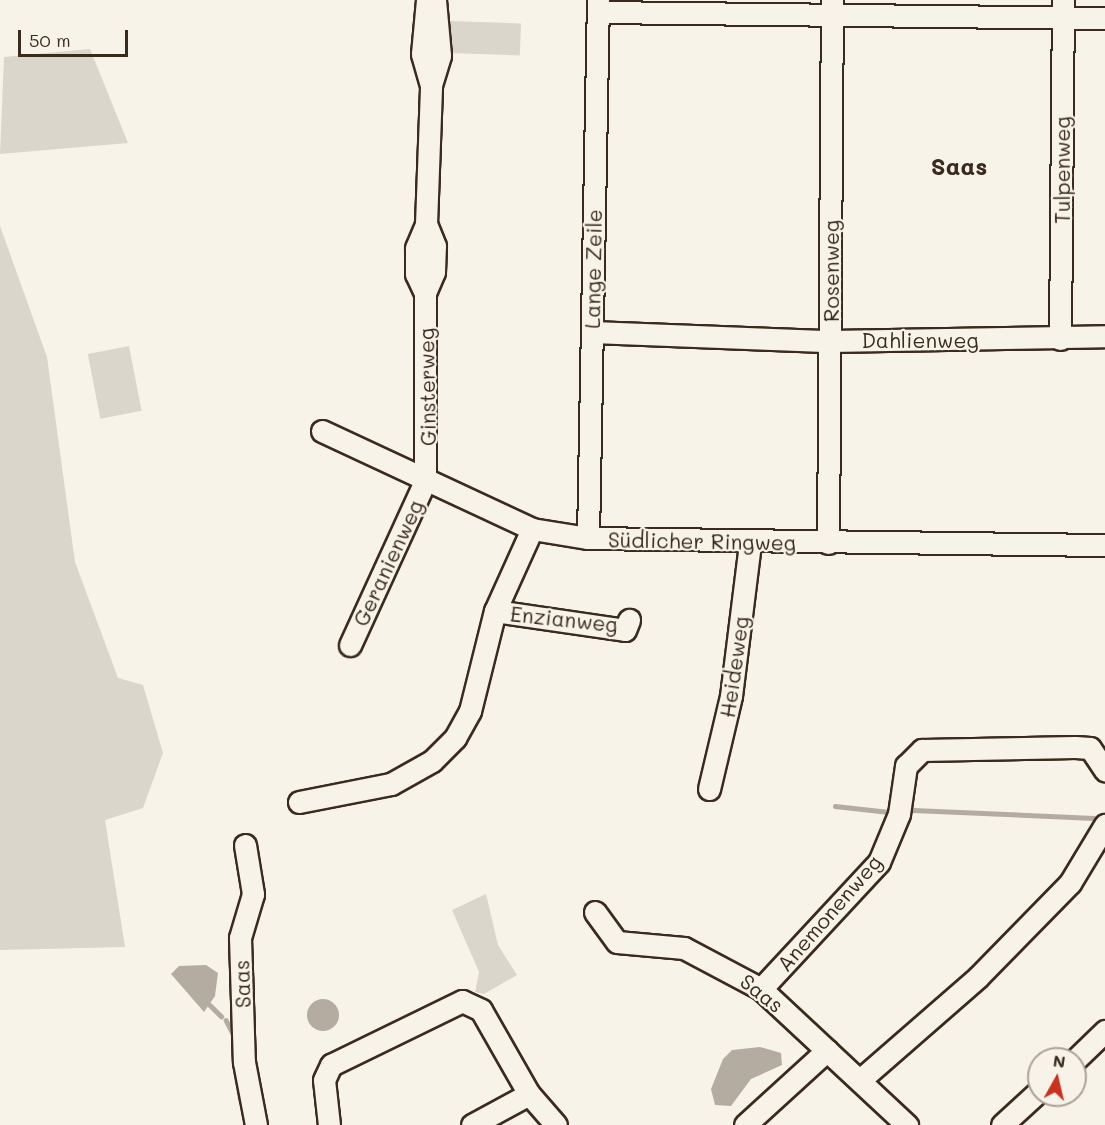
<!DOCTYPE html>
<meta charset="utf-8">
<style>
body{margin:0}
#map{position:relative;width:1105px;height:1125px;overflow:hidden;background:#f7f3e8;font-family:Mali,sans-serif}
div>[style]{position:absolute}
.green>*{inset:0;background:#dbd6cb;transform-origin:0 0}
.water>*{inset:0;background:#b4aca0}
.round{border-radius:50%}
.stream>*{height:4.5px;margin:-2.25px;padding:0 2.25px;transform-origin:2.25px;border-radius:2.25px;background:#b4aca0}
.roads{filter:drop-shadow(2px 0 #3b2a1e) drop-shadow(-2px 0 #3b2a1e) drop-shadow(0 2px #3b2a1e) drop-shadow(0 -2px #3b2a1e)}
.minor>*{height:21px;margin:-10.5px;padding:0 10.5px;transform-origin:10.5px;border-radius:10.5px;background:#f7f3e8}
span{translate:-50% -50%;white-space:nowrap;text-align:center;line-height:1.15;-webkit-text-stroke:4.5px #f7f3e8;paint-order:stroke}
.street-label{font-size:21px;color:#3b2a1e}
.quarter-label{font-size:24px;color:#3b2a1e;font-weight:700}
.north{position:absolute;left:1027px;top:1047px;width:60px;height:60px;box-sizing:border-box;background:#f7f3e8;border:2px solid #aca397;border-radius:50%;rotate:8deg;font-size:16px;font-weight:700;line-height:24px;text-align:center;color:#3b2a1e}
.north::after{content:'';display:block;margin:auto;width:21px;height:27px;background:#c8321e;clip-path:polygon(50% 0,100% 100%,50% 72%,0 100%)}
.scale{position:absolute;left:18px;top:30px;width:110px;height:27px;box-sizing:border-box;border:3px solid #3b2a1e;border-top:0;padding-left:8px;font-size:18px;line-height:21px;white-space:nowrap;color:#3b2a1e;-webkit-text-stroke:4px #f7f3e8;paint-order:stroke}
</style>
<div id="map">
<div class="green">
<i style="left:450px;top:21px;width:71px;height:32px;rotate:2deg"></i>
<i style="clip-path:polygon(90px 49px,128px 143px,0 154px,4px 57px)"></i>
<i style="clip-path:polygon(0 226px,47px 357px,75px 562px,118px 678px,143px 685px,163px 753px,143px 808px,105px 820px,125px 947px,0 950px)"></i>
<i style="left:129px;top:346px;width:66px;height:42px;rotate:79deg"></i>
<i style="clip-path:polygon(486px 894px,498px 945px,517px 975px,484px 994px,475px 992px,479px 972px,452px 910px)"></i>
</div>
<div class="water">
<i style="clip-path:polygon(206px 965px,218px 973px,215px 996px,204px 1012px,171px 974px,179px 966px)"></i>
<i class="round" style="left:307px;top:999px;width:32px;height:32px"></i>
<i style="clip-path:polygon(760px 1047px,781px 1053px,782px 1065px,751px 1079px,731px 1106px,715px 1105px,711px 1089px,723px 1059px,732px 1050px)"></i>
</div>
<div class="stream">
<i style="left:835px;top:806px;width:54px;rotate:6.3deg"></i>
<i style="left:913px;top:810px;width:181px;rotate:2.5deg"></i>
<i style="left:210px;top:1005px;width:16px;rotate:45deg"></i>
<i style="left:226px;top:1020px;width:16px;rotate:63deg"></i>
<i style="left:236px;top:1073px;width:27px;rotate:80deg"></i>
</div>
<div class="roads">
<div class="minor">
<i style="left:427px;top:0;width:54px;rotate:95.3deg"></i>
<i style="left:422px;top:54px;width:32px;rotate:74deg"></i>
<i style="left:598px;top:12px;width:507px;rotate:0.68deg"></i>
<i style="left:425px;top:293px;width:23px;rotate:-67deg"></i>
<i style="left:434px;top:272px;width:26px;rotate:-88deg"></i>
<i style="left:435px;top:246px;width:24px;rotate:-112deg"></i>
<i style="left:426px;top:224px;width:139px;rotate:-87.9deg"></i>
<i style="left:431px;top:85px;width:31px;rotate:-73deg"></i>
<i style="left:440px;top:55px;width:55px;rotate:-95.2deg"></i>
<i style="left:592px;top:332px;width:238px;rotate:2.2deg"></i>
<i style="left:830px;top:341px;width:275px;rotate:-1deg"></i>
<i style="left:1060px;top:339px;width:339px;rotate:-89.5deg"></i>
<i style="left:322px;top:431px;width:232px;rotate:25deg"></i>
<i style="left:532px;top:529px;width:57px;rotate:9.1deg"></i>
<i style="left:588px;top:538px;width:517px;rotate:0.78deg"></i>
<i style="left:588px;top:538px;width:538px;rotate:-88.94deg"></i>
<i style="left:828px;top:543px;width:543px;rotate:-89.58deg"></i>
<i style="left:495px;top:611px;width:131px;rotate:8.3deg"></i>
<i style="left:625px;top:630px;width:11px;rotate:-68deg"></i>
<i style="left:350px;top:645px;width:180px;rotate:-65.4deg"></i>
<i style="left:425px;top:481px;width:188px;rotate:-90deg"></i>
<i style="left:425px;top:293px;width:21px;rotate:-115deg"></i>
<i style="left:416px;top:274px;width:26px;rotate:-90deg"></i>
<i style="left:416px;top:248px;width:26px;rotate:-67deg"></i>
<i style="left:709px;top:789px;width:96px;rotate:-76.7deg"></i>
<i style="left:731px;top:696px;width:154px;rotate:-82.9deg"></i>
<i style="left:299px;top:802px;width:94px;rotate:-11.1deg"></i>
<i style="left:391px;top:784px;width:47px;rotate:-29.3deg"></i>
<i style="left:432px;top:761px;width:33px;rotate:-45deg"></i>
<i style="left:455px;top:738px;width:31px;rotate:-61deg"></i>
<i style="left:470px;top:711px;width:103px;rotate:-76deg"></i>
<i style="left:495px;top:611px;width:90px;rotate:-65.7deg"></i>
<i style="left:245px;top:845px;width:50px;rotate:80.7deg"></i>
<i style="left:253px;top:894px;width:46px;rotate:106.5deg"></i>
<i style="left:240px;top:938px;width:124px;rotate:88.2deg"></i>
<i style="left:244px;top:1062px;width:64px;rotate:79.2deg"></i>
<i style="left:595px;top:912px;width:37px;rotate:54deg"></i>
<i style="left:617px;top:942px;width:67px;rotate:5.1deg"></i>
<i style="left:684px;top:948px;width:87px;rotate:28deg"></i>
<i style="left:761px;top:989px;width:200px;rotate:43deg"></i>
<i style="left:761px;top:989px;width:173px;rotate:-47.1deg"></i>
<i style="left:879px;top:862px;width:52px;rotate:-67.4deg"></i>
<i style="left:899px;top:814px;width:49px;rotate:-81.7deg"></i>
<i style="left:906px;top:766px;width:23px;rotate:-45deg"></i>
<i style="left:922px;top:750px;width:153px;rotate:-1.1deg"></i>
<i style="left:1075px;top:747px;width:15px;rotate:4deg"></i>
<i style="left:1090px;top:748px;width:27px;rotate:56deg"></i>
<i style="left:1075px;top:1060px;width:42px;rotate:-44deg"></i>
<i style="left:860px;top:1080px;width:157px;rotate:-41.1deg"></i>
<i style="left:978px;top:977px;width:132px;rotate:-45.6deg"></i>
<i style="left:1070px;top:883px;width:68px;rotate:-58.9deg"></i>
<i style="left:329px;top:1125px;width:45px;rotate:-96.3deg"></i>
<i style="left:324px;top:1080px;width:17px;rotate:-65deg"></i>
<i style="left:331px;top:1065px;width:146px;rotate:-26deg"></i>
<i style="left:462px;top:1001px;width:21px;rotate:25deg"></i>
<i style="left:481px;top:1010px;width:97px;rotate:60.3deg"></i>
<i style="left:529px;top:1094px;width:41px;rotate:48.9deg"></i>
<i style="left:472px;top:1125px;width:65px;rotate:-28.5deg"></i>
<i style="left:745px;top:1125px;width:111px;rotate:-42.4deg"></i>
<i style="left:1002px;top:1125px;width:50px;rotate:-42.6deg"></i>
</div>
</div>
<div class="street-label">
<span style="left:1062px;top:170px;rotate:-90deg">Tulpenweg</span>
<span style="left:593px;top:269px;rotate:-89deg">Lange Zeile</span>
<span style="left:831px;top:271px;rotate:-90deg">Rosenweg</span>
<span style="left:920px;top:340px">Dahlienweg</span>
<span style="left:427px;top:387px;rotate:-91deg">Ginsterweg</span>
<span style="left:702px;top:541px;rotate:1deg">Südlicher Ringweg</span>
<span style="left:388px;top:563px;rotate:-65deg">Geranienweg</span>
<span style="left:564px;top:619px;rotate:6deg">Enzianweg</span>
<span style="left:734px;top:667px;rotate:-82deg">Heideweg</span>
<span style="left:829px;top:913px;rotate:-49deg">Anemonenweg</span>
<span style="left:242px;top:984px;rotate:-92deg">Saas</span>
<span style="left:762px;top:993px;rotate:38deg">Saas</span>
</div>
<div class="quarter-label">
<span style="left:959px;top:166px">Saas</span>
</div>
<div class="north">N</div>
<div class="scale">50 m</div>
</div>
